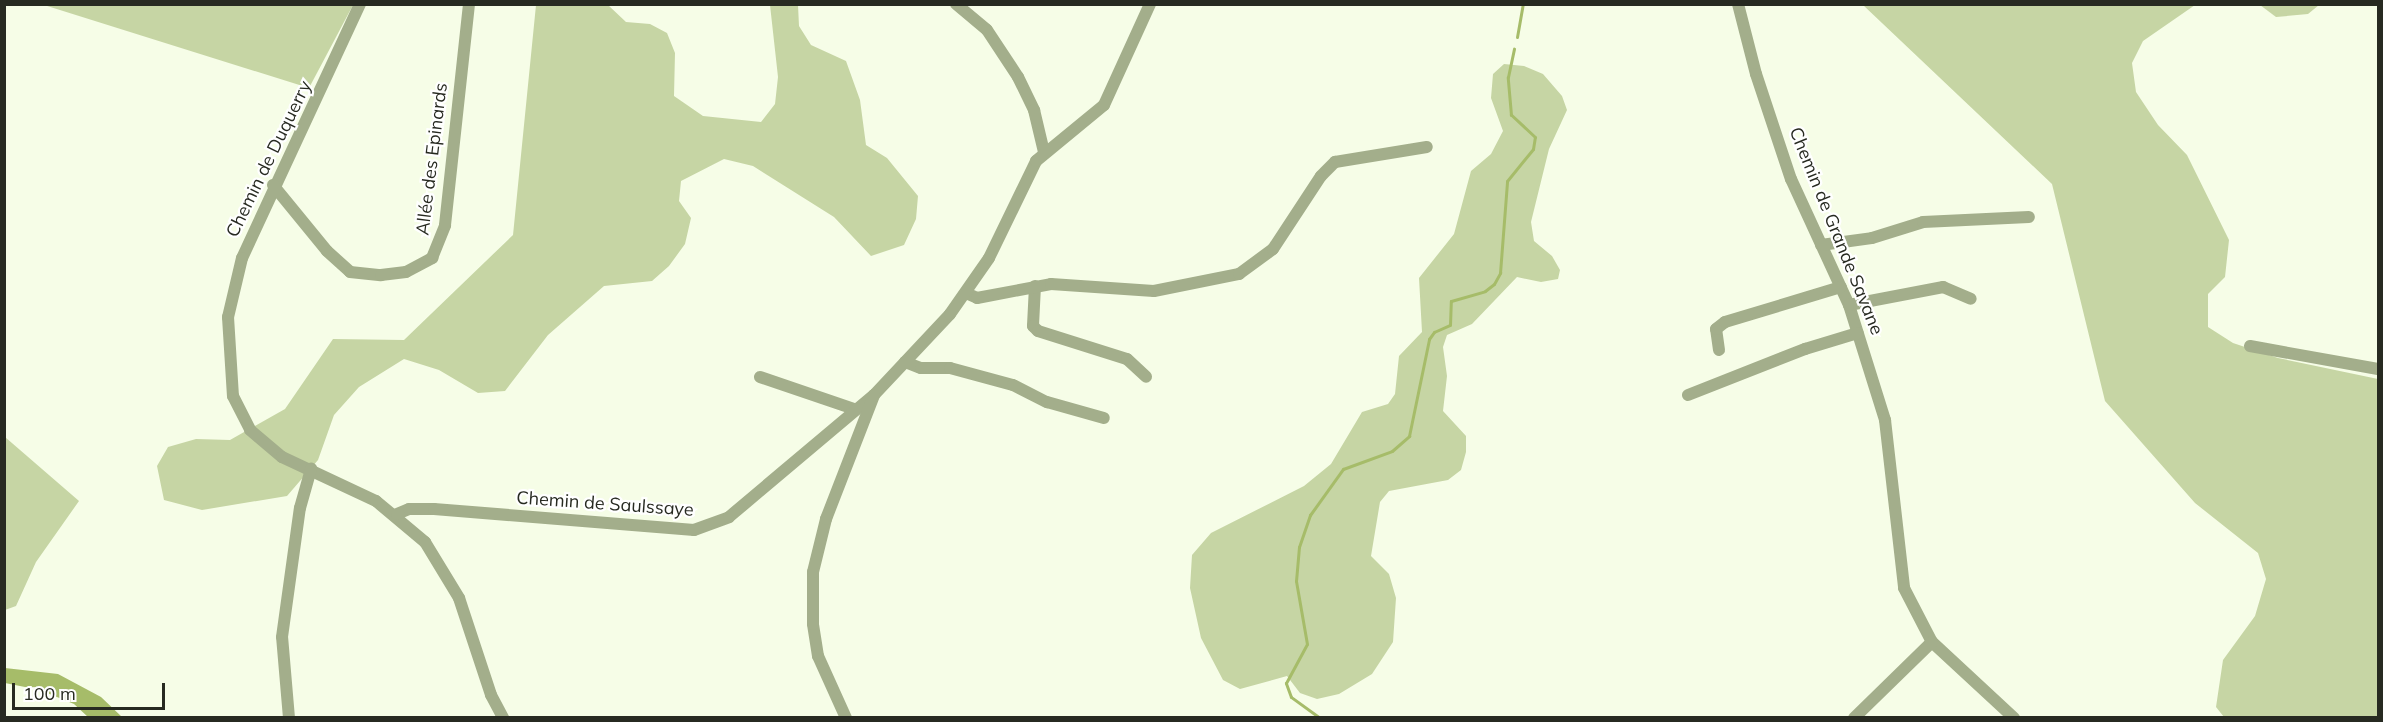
<!DOCTYPE html>
<meta charset="utf-8">
<style>
body{margin:0}
#map{position:relative;width:2383px;height:722px;overflow:hidden;background:#f6fde7;font-family:Mulish,sans-serif}
div>[style]{position:absolute}
.green>*{inset:0;background:#c6d5a4}
.water>*{inset:0;background:#a6bc69}
.stream>*{height:3px;margin:-1.5px;padding:0 1.5px;transform-origin:1.5px;border-radius:1.5px;background:#a6bc69}
.minor>*{height:12px;margin:-6px;padding:0 6px;transform-origin:6px;border-radius:6px;background:#a3ae8b}
span{translate:-50% -50%;white-space:nowrap;text-align:center;line-height:1.15;-webkit-text-stroke:4.5px #fff;paint-order:stroke}
.street-label{font-size:18px;color:#272a21}
.frame{position:absolute;inset:0;border:6px solid #272a21;pointer-events:none}
.scale{position:absolute;left:12px;top:683px;width:153px;height:27px;box-sizing:border-box;border:3px solid #272a21;border-top:0;padding-left:8px;font-size:18px;line-height:21px;white-space:nowrap;color:#272a21;-webkit-text-stroke:4px #fff;paint-order:stroke}
</style>
<div id="map">
<div class="green">
<i style="clip-path:polygon(44px 5px,353px 4px,353px 5px,309px 88px)"></i>
<i style="clip-path:polygon(536px 5px,608px 5px,626px 22px,650px 24px,667px 33px,675px 53px,674px 96px,703px 116px,761px 122px,775px 104px,778px 77px,770px 5px,798px 5px,799px 26px,811px 45px,846px 61px,860px 100px,866px 145px,887px 158px,918px 196px,916px 219px,904px 245px,871px 256px,834px 217px,753px 166px,724px 159px,681px 181px,679px 201px,691px 218px,685px 244px,669px 266px,652px 281px,604px 286px,548px 335px,505px 391px,478px 393px,439px 370px,404px 359px,359px 387px,334px 415px,318px 460px,287px 496px,202px 510px,164px 500px,157px 466px,168px 447px,196px 439px,230px 440px,285px 409px,333px 339px,404px 340px,513px 235px)"></i>
<i style="clip-path:polygon(1863px 5px,2195px 5px,2143px 41px,2132px 63px,2136px 92px,2158px 125px,2187px 155px,2229px 240px,2225px 277px,2208px 294px,2208px 327px,2233px 343px,2278px 358px,2378px 379px,2378px 717px,2224px 717px,2216px 707px,2223px 660px,2255px 616px,2266px 579px,2258px 553px,2195px 503px,2105px 401px,2052px 184px)"></i>
<i style="clip-path:polygon(2260px 5px,2319px 5px,2308px 14px,2276px 17px)"></i>
<i style="clip-path:polygon(1504px 64px,1524px 66px,1543px 74px,1562px 96px,1567px 110px,1549px 149px,1531px 222px,1534px 241px,1552px 256px,1560px 270px,1558px 279px,1541px 282px,1517px 277px,1472px 324px,1447px 335px,1443px 347px,1447px 376px,1443px 411px,1466px 436px,1466px 452px,1461px 470px,1448px 480px,1389px 491px,1380px 502px,1371px 556px,1389px 574px,1396px 598px,1393px 642px,1372px 674px,1339px 694px,1317px 699px,1300px 693px,1287px 676px,1240px 689px,1223px 680px,1201px 638px,1190px 588px,1192px 555px,1211px 533px,1304px 486px,1331px 464px,1362px 412px,1388px 404px,1395px 394px,1399px 356px,1422px 332px,1419px 278px,1454px 234px,1471px 171px,1491px 154px,1503px 131px,1491px 98px,1493px 74px)"></i>
<i style="clip-path:polygon(5px 437px,79px 501px,36px 562px,16px 606px,5px 610px)"></i>
</div>
<div class="water">
<i style="clip-path:polygon(5px 668px,58px 674px,101px 697px,122px 717px,88px 717px,74px 704px,40px 690px,5px 683px)"></i>
</div>
<div class="stream">
<i style="left:1517px;top:37px;width:34px;rotate:-80deg"></i>
<i style="left:1320px;top:718px;width:36px;rotate:-144deg"></i>
<i style="left:1291px;top:697px;width:15px;rotate:-110deg"></i>
<i style="left:1286px;top:683px;width:44px;rotate:-61.7deg"></i>
<i style="left:1307px;top:644px;width:64px;rotate:-99.9deg"></i>
<i style="left:1296px;top:581px;width:34px;rotate:-85deg"></i>
<i style="left:1299px;top:547px;width:34px;rotate:-71deg"></i>
<i style="left:1310px;top:515px;width:57px;rotate:-54.3deg"></i>
<i style="left:1343px;top:469px;width:52px;rotate:-20.2deg"></i>
<i style="left:1392px;top:451px;width:23px;rotate:-41deg"></i>
<i style="left:1409px;top:436px;width:99px;rotate:-78.3deg"></i>
<i style="left:1429px;top:339px;width:9px;rotate:-54deg"></i>
<i style="left:1434px;top:332px;width:17px;rotate:-24deg"></i>
<i style="left:1450px;top:325px;width:24px;rotate:-88deg"></i>
<i style="left:1451px;top:301px;width:35px;rotate:-16deg"></i>
<i style="left:1485px;top:291px;width:11px;rotate:-38deg"></i>
<i style="left:1494px;top:284px;width:13px;rotate:-61deg"></i>
<i style="left:1500px;top:273px;width:92px;rotate:-85.6deg"></i>
<i style="left:1507px;top:181px;width:41px;rotate:-50.9deg"></i>
<i style="left:1533px;top:149px;width:12px;rotate:-81deg"></i>
<i style="left:1535px;top:137px;width:33px;rotate:-137deg"></i>
<i style="left:1511px;top:115px;width:38px;rotate:-95deg"></i>
<i style="left:1508px;top:77px;width:29px;rotate:-78deg"></i>
</div>
<div class="minor">
<i style="left:360px;top:4px;width:280px;rotate:114.9deg"></i>
<i style="left:242px;top:258px;width:61px;rotate:103.3deg"></i>
<i style="left:228px;top:317px;width:79px;rotate:86.4deg"></i>
<i style="left:233px;top:396px;width:38px;rotate:63deg"></i>
<i style="left:250px;top:430px;width:42px;rotate:40.2deg"></i>
<i style="left:282px;top:457px;width:104px;rotate:25.1deg"></i>
<i style="left:376px;top:501px;width:64px;rotate:39.9deg"></i>
<i style="left:425px;top:542px;width:66px;rotate:58.7deg"></i>
<i style="left:459px;top:598px;width:102px;rotate:71.7deg"></i>
<i style="left:491px;top:695px;width:26px;rotate:62deg"></i>
<i style="left:956px;top:4px;width:40px;rotate:40deg"></i>
<i style="left:987px;top:30px;width:56px;rotate:56.6deg"></i>
<i style="left:1018px;top:77px;width:37px;rotate:64deg"></i>
<i style="left:1034px;top:110px;width:43px;rotate:76.6deg"></i>
<i style="left:1738px;top:4px;width:72px;rotate:75.6deg"></i>
<i style="left:1756px;top:74px;width:111px;rotate:71.6deg"></i>
<i style="left:1791px;top:179px;width:139px;rotate:65.3deg"></i>
<i style="left:1849px;top:305px;width:121px;rotate:72.6deg"></i>
<i style="left:1885px;top:420px;width:169px;rotate:83.5deg"></i>
<i style="left:1904px;top:588px;width:61px;rotate:62.6deg"></i>
<i style="left:1932px;top:642px;width:112px;rotate:42.8deg"></i>
<i style="left:273px;top:185px;width:85px;rotate:50.7deg"></i>
<i style="left:327px;top:251px;width:31px;rotate:42deg"></i>
<i style="left:350px;top:272px;width:31px;rotate:6deg"></i>
<i style="left:381px;top:275px;width:25px;rotate:-7deg"></i>
<i style="left:406px;top:272px;width:30px;rotate:-28deg"></i>
<i style="left:432px;top:258px;width:35px;rotate:-68deg"></i>
<i style="left:445px;top:225px;width:222px;rotate:-83.8deg"></i>
<i style="left:1821px;top:245px;width:51px;rotate:-7.8deg"></i>
<i style="left:1872px;top:238px;width:53px;rotate:-17.4deg"></i>
<i style="left:1923px;top:222px;width:106px;rotate:-2.7deg"></i>
<i style="left:1035px;top:286px;width:40px;rotate:92.9deg"></i>
<i style="left:1033px;top:326px;width:7px;rotate:45deg"></i>
<i style="left:1038px;top:331px;width:93px;rotate:17.5deg"></i>
<i style="left:1127px;top:359px;width:26px;rotate:43deg"></i>
<i style="left:966px;top:293px;width:12px;rotate:24deg"></i>
<i style="left:977px;top:298px;width:75px;rotate:-10.7deg"></i>
<i style="left:1051px;top:284px;width:103px;rotate:3.9deg"></i>
<i style="left:1154px;top:291px;width:87px;rotate:-11.3deg"></i>
<i style="left:1239px;top:274px;width:42px;rotate:-36.3deg"></i>
<i style="left:1273px;top:249px;width:87px;rotate:-56.7deg"></i>
<i style="left:1321px;top:176px;width:20px;rotate:-45deg"></i>
<i style="left:1335px;top:162px;width:93px;rotate:-9.3deg"></i>
<i style="left:1849px;top:305px;width:96px;rotate:-10.8deg"></i>
<i style="left:1943px;top:287px;width:30px;rotate:23deg"></i>
<i style="left:2250px;top:346px;width:130px;rotate:10.2deg"></i>
<i style="left:1719px;top:350px;width:21px;rotate:-98deg"></i>
<i style="left:1716px;top:329px;width:11px;rotate:-38deg"></i>
<i style="left:1725px;top:322px;width:121px;rotate:-16.8deg"></i>
<i style="left:905px;top:362px;width:17px;rotate:21deg"></i>
<i style="left:921px;top:368px;width:29px"></i>
<i style="left:950px;top:368px;width:65px;rotate:15.1deg"></i>
<i style="left:1013px;top:385px;width:38px;rotate:27deg"></i>
<i style="left:1047px;top:402px;width:59px;rotate:15.7deg"></i>
<i style="left:760px;top:377px;width:99px;rotate:18.8deg"></i>
<i style="left:1688px;top:395px;width:126px;rotate:-21.5deg"></i>
<i style="left:1805px;top:349px;width:55px;rotate:-16.8deg"></i>
<i style="left:397px;top:514px;width:13px;rotate:-23deg"></i>
<i style="left:409px;top:509px;width:25px"></i>
<i style="left:434px;top:509px;width:261px;rotate:4.6deg"></i>
<i style="left:694px;top:530px;width:37px;rotate:-20deg"></i>
<i style="left:729px;top:517px;width:189px;rotate:-40.1deg"></i>
<i style="left:874px;top:395px;width:111px;rotate:-46.8deg"></i>
<i style="left:950px;top:314px;width:68px;rotate:-55.1deg"></i>
<i style="left:989px;top:258px;width:108px;rotate:-64.1deg"></i>
<i style="left:1036px;top:161px;width:88px;rotate:-39.5deg"></i>
<i style="left:1104px;top:105px;width:111px;rotate:-65.5deg"></i>
<i style="left:289px;top:718px;width:81px;rotate:-94.9deg"></i>
<i style="left:282px;top:637px;width:130px;rotate:-82.1deg"></i>
<i style="left:300px;top:508px;width:41px;rotate:-74.2deg"></i>
<i style="left:846px;top:718px;width:68px;rotate:-114.3deg"></i>
<i style="left:818px;top:656px;width:32px;rotate:-99deg"></i>
<i style="left:813px;top:624px;width:52px;rotate:-90deg"></i>
<i style="left:813px;top:572px;width:55px;rotate:-76.2deg"></i>
<i style="left:826px;top:519px;width:133px;rotate:-68.8deg"></i>
<i style="left:1854px;top:718px;width:109px;rotate:-44.3deg"></i>
</div>
<div class="street-label">
<span style="left:269px;top:159px;rotate:-64deg">Chemin de Duquerry</span>
<span style="left:432px;top:159px;rotate:-83deg">Allée des Epinards</span>
<span style="left:1836px;top:231px;rotate:68deg">Chemin de Grande Savane</span>
<span style="left:605px;top:504px;rotate:4deg">Chemin de Saulssaye</span>
</div>
<div class="frame"></div>
<div class="scale">100 m</div>
</div>
